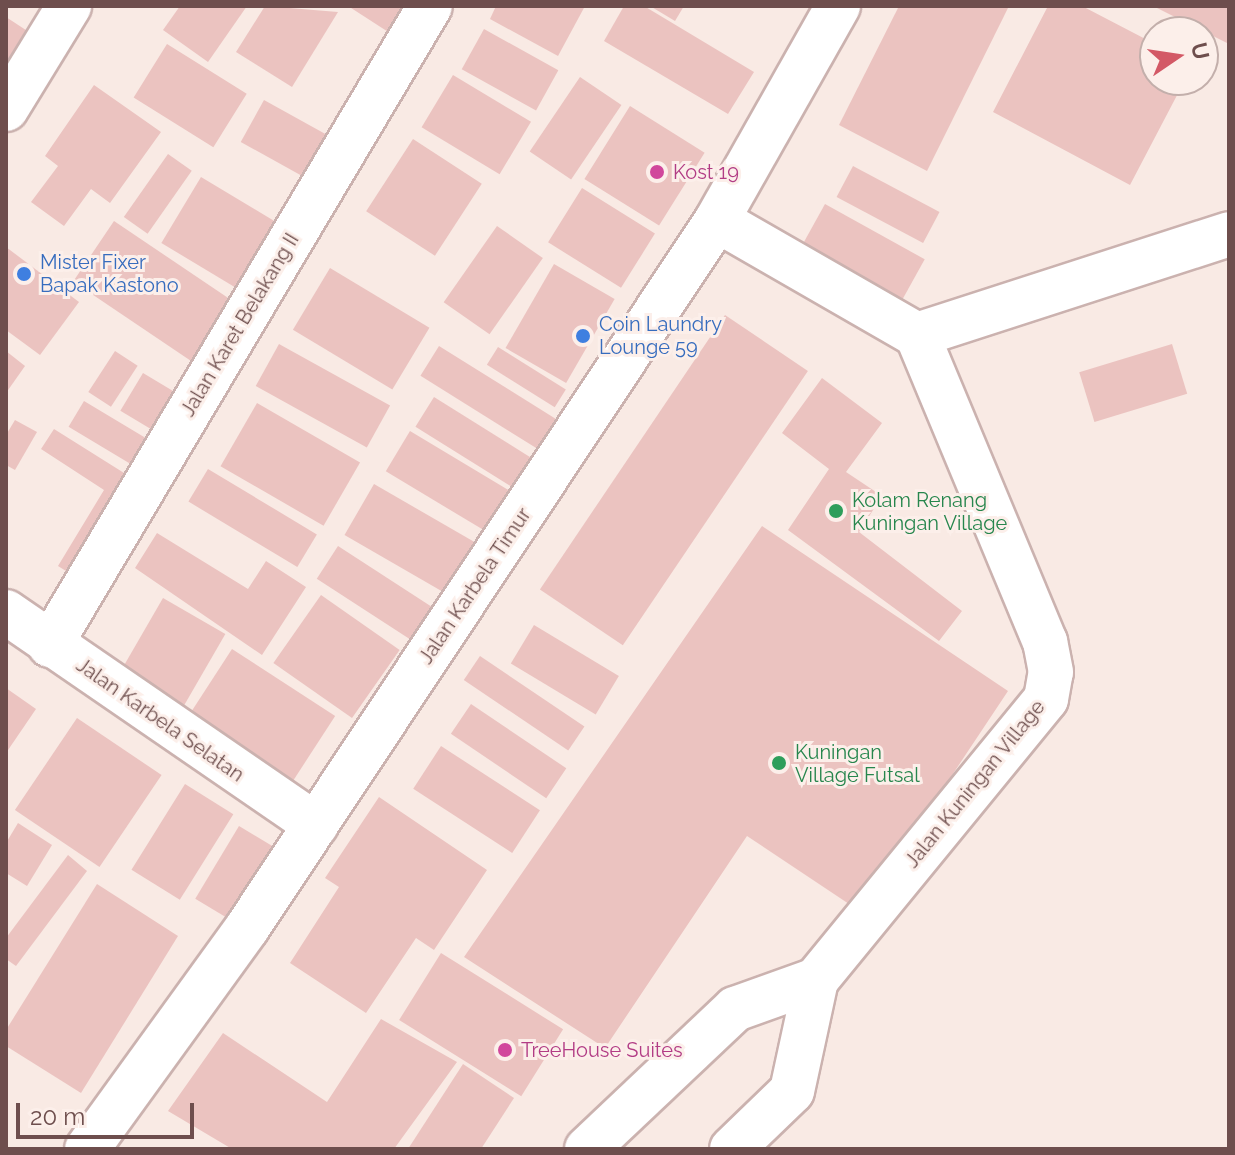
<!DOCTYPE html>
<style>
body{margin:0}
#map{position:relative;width:1235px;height:1155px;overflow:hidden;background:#f9eae4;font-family:Raleway,sans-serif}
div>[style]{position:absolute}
.building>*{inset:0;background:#ebc3c0;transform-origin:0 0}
.roads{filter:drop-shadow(2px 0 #cbb2af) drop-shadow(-2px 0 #cbb2af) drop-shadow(0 2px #cbb2af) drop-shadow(0 -2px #cbb2af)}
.minor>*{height:44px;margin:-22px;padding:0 22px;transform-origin:22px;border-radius:22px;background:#fff}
.dots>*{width:22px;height:22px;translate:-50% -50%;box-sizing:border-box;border:4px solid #fcefea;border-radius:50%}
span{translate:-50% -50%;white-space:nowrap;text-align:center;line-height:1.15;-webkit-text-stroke:6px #fcefea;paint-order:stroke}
.hotel-label{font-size:20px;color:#b23c85}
.left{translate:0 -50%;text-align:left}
.shop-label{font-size:20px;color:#366cbe}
.street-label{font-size:20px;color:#6e4e4d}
.leisure-label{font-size:20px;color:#27864d}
.frame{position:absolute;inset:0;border:8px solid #6e4e4d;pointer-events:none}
.north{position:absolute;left:1139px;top:16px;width:80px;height:80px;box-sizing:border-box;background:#fcefea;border:2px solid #c3afab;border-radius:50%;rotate:77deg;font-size:22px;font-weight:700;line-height:32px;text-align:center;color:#6e4e4d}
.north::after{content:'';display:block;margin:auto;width:28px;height:36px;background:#d35966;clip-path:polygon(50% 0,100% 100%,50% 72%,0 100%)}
.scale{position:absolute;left:16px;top:1103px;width:178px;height:36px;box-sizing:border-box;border:4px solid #6e4e4d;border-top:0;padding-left:10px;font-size:24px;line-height:28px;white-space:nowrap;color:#6e4e4d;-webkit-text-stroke:6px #fcefea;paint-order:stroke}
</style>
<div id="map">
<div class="building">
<i style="clip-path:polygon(180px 6px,247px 6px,208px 62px,163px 30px)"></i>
<i style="clip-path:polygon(265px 6px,338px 12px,292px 87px,236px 52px)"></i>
<i style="clip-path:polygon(348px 6px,413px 6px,396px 37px)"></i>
<i style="clip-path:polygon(496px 6px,585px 6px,558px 56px,490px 19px)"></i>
<i style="clip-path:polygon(624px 6px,644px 6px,754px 72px,728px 114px,604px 41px)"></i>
<i style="clip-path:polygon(650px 6px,684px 6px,675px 21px)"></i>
<i style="clip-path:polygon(899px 6px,1009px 6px,927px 171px,839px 125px)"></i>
<i style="clip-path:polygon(1048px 6px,1082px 6px,1155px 44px,1155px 80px,1185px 80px,1130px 185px,993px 112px)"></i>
<i style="clip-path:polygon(1153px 6px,1229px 6px,1229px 44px)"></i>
<i style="clip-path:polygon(6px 17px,35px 36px,6px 83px)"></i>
<i style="left:484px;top:29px;width:85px;height:46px;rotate:29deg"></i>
<i style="left:167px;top:44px;width:94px;height:63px;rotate:32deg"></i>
<i style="left:453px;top:75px;width:91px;height:61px;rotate:31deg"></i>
<i style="left:580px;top:77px;width:50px;height:90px;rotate:34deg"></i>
<i style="clip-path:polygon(94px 85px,161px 132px,110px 203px,91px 189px,64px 226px,31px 202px,58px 166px,45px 156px)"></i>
<i style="left:264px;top:100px;width:80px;height:48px;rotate:29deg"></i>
<i style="left:630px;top:106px;width:88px;height:86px;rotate:32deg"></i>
<i style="left:413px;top:139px;width:82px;height:86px;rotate:33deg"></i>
<i style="left:168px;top:154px;width:29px;height:77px;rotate:35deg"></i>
<i style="left:853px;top:166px;width:98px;height:35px;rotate:28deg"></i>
<i style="left:201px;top:177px;width:100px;height:77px;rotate:31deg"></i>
<i style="left:582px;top:188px;width:86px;height:64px;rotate:32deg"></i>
<i style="left:825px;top:204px;width:114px;height:48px;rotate:29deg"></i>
<i style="left:114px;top:221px;width:144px;height:73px;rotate:34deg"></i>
<i style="left:497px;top:226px;width:56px;height:93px;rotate:35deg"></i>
<i style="clip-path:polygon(6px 247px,79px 302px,40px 355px,6px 330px)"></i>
<i style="left:554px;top:264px;width:70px;height:97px;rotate:30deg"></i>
<i style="left:330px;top:268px;width:116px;height:72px;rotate:31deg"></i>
<i style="left:725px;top:315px;width:100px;height:331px;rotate:34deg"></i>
<i style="left:279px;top:344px;width:127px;height:48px;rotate:29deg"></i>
<i style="left:1172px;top:344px;width:52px;height:97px;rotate:73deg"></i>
<i style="left:439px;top:346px;width:145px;height:35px;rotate:32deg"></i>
<i style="left:498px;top:347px;width:80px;height:21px;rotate:32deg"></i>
<i style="clip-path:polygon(6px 351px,25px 366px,6px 393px)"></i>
<i style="left:115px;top:351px;width:27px;height:49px;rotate:33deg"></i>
<i style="left:143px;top:373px;width:56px;height:44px;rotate:31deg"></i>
<i style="clip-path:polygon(822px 378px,882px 423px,846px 472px,882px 496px,859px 532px,962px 611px,939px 641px,788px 530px,829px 469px,782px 433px)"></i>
<i style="left:434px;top:397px;width:130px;height:35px;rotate:32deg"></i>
<i style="left:84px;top:401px;width:89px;height:30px;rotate:31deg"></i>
<i style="left:257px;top:403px;width:119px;height:73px;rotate:30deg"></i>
<i style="clip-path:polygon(15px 420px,37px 432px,15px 470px,6px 465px,6px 435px)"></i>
<i style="clip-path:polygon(54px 429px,140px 483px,82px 581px,58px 566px,104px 490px,41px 449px)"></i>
<i style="left:410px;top:431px;width:137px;height:47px;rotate:31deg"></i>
<i style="left:208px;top:469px;width:127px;height:38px;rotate:31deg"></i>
<i style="left:374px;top:484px;width:129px;height:59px;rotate:30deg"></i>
<i style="clip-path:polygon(762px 526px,1008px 691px,861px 912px,747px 836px,605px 1048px,464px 957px)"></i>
<i style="clip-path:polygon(157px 533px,248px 589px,266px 561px,306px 587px,262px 655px,135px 568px)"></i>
<i style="left:338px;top:546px;width:119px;height:39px;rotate:33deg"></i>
<i style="left:321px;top:595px;width:96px;height:83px;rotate:35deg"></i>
<i style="left:163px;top:598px;width:72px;height:98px;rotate:30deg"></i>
<i style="left:534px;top:625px;width:99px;height:45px;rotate:31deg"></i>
<i style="left:232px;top:649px;width:123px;height:90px;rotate:33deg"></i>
<i style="left:480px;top:656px;width:126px;height:29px;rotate:34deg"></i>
<i style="clip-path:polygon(6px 688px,36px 709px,6px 753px)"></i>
<i style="left:471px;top:704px;width:115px;height:36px;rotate:34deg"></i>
<i style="left:77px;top:718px;width:102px;height:111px;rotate:34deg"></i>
<i style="left:441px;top:746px;width:118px;height:51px;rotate:33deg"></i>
<i style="left:185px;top:784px;width:57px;height:101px;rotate:32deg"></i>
<i style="clip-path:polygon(379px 797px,487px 870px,434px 950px,416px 938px,366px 1013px,290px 963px,339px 887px,325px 878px)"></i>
<i style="clip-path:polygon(18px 823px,52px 845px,27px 886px,6px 873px,6px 843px)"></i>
<i style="left:239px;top:826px;width:50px;height:85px;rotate:31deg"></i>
<i style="clip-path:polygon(68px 855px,87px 871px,16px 966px,6px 959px,6px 938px)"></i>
<i style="clip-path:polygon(97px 884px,178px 936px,81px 1093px,6px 1046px,6px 1030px)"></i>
<i style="left:441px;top:953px;width:144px;height:79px;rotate:32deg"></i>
<i style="clip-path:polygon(381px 1019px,457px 1062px,394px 1149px,232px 1149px,168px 1111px,223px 1033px,327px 1102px)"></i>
<i style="clip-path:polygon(463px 1064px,514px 1098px,481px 1149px,408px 1149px)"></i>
</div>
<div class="roads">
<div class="minor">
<i style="left:6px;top:109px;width:121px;rotate:-58.5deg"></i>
<i style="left:717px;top:220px;width:231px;rotate:29.9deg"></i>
<i style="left:917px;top:335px;width:328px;rotate:-17.9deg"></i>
<i style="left:6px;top:612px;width:376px;rotate:34.5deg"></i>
<i style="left:50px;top:645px;width:743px;rotate:-59.26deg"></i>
<i style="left:87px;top:1149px;width:273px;rotate:-54.1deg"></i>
<i style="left:247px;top:928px;width:850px;rotate:-56.42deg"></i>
<i style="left:717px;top:220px;width:246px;rotate:-60.5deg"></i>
<i style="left:587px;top:1149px;width:204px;rotate:-43.4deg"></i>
<i style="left:735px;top:1009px;width:86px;rotate:-19.7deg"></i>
<i style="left:732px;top:1149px;width:83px;rotate:-44deg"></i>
<i style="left:792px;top:1091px;width:114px;rotate:-77.8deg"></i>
<i style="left:816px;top:980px;width:363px;rotate:-50.7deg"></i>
<i style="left:1046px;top:699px;width:27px;rotate:-80deg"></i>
<i style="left:1051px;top:672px;width:31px;rotate:-101deg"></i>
<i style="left:1045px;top:642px;width:333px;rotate:-112.6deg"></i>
</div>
</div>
<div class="dots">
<i style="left:657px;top:172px;background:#d1479c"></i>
<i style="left:24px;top:274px;background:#3f7fe0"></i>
<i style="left:583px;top:336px;background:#3f7fe0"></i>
<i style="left:836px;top:511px;background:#2e9e5b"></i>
<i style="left:779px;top:763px;background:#2e9e5b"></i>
<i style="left:505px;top:1050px;background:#d1479c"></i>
</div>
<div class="hotel-label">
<span class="left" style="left:673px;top:172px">Kost 19</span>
<span class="left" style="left:521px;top:1050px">TreeHouse Suites</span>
</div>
<div class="shop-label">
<span class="left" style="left:40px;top:274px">Mister Fixer<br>Bapak Kastono</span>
<span class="left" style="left:599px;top:336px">Coin Laundry<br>Lounge 59</span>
</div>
<div class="street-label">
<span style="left:240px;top:325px;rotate:-59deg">Jalan Karet Belakang II</span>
<span style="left:475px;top:586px;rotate:-56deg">Jalan Karbela Timur</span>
<span style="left:160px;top:720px;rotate:35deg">Jalan Karbela Selatan</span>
<span style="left:975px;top:784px;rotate:-51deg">Jalan Kuningan Village</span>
</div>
<div class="leisure-label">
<span class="left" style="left:852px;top:512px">Kolam Renang<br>Kuningan Village</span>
<span class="left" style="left:795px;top:764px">Kuningan<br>Village Futsal</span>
</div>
<div class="frame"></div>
<div class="north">U</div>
<div class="scale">20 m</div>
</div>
